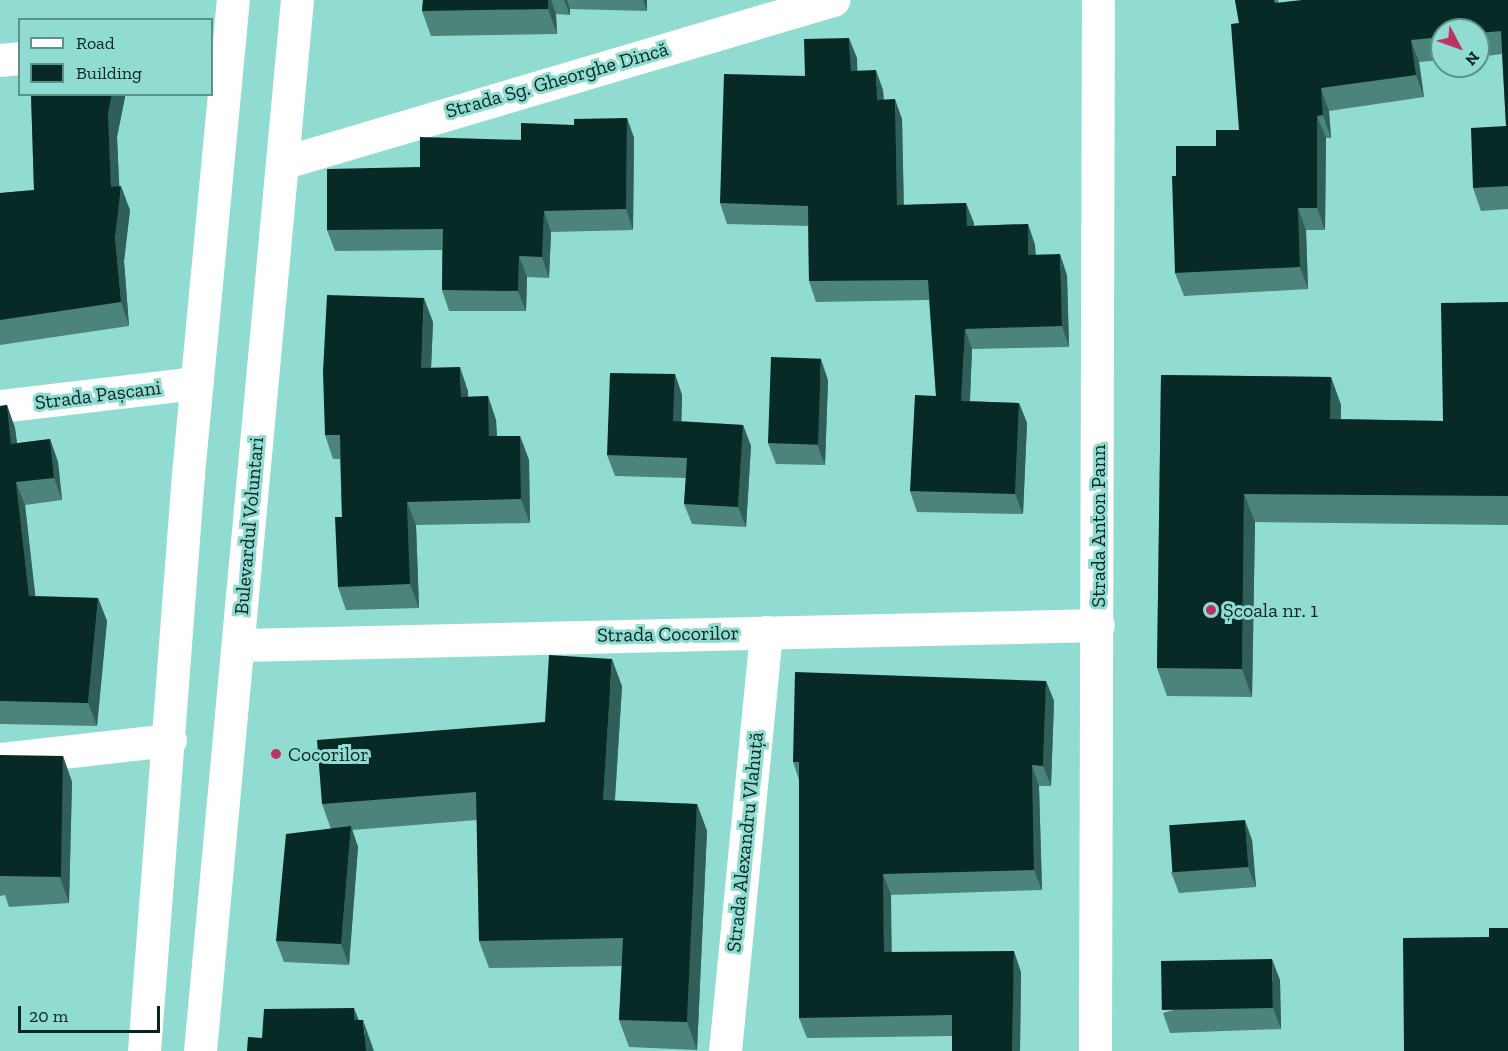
<!DOCTYPE html>
<meta charset="utf-8">
<style>
body{margin:0}
#map{position:relative;width:1508px;height:1051px;overflow:hidden;background:#91dcd0;font-family:"Zilla Slab",serif}
div>[style]{position:absolute}
.street>*{height:33px;margin:-16.5px;padding:0 16.5px;transform-origin:16.5px;border-radius:16.5px;background:#fff}
.secondary>*{height:33px;margin:-16.5px;padding:0 16.5px;transform-origin:16.5px;border-radius:16.5px;background:#fff}
.highway>*{height:33px;margin:-16.5px;padding:0 16.5px;transform-origin:16.5px;border-radius:16.5px;background:#fff}
.wall>*{inset:0;background:#4c837b}
.shaded-wall>*{inset:0;background:#305f59}
.building>*{inset:0;background:#072a26;transform-origin:0 0}
.dots>*{width:16px;height:16px;translate:-50% -50%;box-sizing:border-box;border:3px solid #91dcd0;border-radius:50%}
span{translate:-50% -50%;white-space:nowrap;text-align:center;line-height:1.15;-webkit-text-stroke:6px #91dcd0;paint-order:stroke}
.street-label{font-size:20px;color:#052622}
.poi-label{font-size:20px;color:#052622}
.left{translate:0 -50%;text-align:left}
.legend{position:absolute;left:18px;top:18px;width:195px;height:78px;box-sizing:border-box;background:#91dcd0;border:2px solid #59938a;margin:0;padding:8px 10px;list-style:none;font-size:18px;color:#052622}
.legend li{display:flex;align-items:center;gap:12px;height:30px}
.legend b{width:30px;border:2px solid #59938a}
.north{position:absolute;left:1430px;top:18px;width:60px;height:60px;box-sizing:border-box;background:#91dcd0;border:2px solid #59938a;border-radius:50%;rotate:131deg;font-size:16px;font-weight:700;line-height:24px;text-align:center;color:#052622}
.north::after{content:'';display:block;margin:auto;width:21px;height:27px;background:#be3264;clip-path:polygon(50% 0,100% 100%,50% 72%,0 100%)}
.scale{position:absolute;left:18px;top:1006px;width:142px;height:27px;box-sizing:border-box;border:3px solid #052622;border-top:0;padding-left:8px;font-size:18px;line-height:21px;white-space:nowrap;color:#052622;-webkit-text-stroke:4px #91dcd0;paint-order:stroke}
</style>
<div id="map">
<div class="street">
<i style="left:0;top:60px;width:20px;rotate:-6deg"></i>
<i style="left:0;top:406px;width:198px;rotate:-6.7deg"></i>
<i style="left:238px;top:645px;width:860px;rotate:-1.33deg"></i>
<i style="left:0;top:759px;width:171px;rotate:-6.4deg"></i>
<i style="left:725px;top:1051px;width:421px;rotate:-84.4deg"></i>
<i style="left:1095px;top:1051px;width:1051px;rotate:-89.84deg"></i>
</div>
<div class="secondary">
<i style="left:282px;top:163px;width:575px;rotate:-16.48deg"></i>
</div>
<div class="highway">
<i style="left:144px;top:1051px;width:579px;rotate:-85.64deg"></i>
<i style="left:188px;top:474px;width:476px;rotate:-84.6deg"></i>
<i style="left:200px;top:1051px;width:1055px;rotate:-84.73deg"></i>
</div>
<div class="wall">
<i style="clip-path:polygon(423px 0,647px 0,647px 11px,570px 9px,570px 15px,556px 14px,557px 34px,431px 36px,422px 11px)"></i>
<i style="clip-path:polygon(1235px 0,1278px 0,1279px 3px,1508px 0,1508px 209px,1481px 211px,1473px 188px,1506px 126px,1502px 54px,1478px 57px,1478px 30px,1442px 30px,1442px 60px,1419px 62px,1424px 97px,1329px 111px,1331px 138px,1326px 138px,1325px 230px,1306px 230px,1308px 289px,1184px 296px,1175px 273px,1176px 176px,1239px 130px,1239px 23px)"></i>
<i style="clip-path:polygon(857px 58px,857px 71px,883px 90px,884px 99px,902px 119px,904px 205px,966px 203px,974px 226px,1028px 224px,1035px 245px,1036px 255px,1067px 275px,1069px 347px,972px 349px,970px 401px,1019px 403px,1027px 423px,1023px 514px,917px 512px,910px 491px,936px 396px,929px 300px,816px 302px,809px 281px,808px 226px,727px 224px,720px 203px,805px 76px)"></i>
<i style="clip-path:polygon(31px 94px,125px 94px,125px 97px,117px 137px,119px 186px,130px 210px,124px 261px,129px 326px,0 345px,0 193px,34px 190px)"></i>
<i style="clip-path:polygon(627px 118px,634px 138px,633px 230px,551px 232px,549px 278px,527px 277px,526px 311px,449px 311px,442px 290px,442px 250px,335px 251px,327px 230px,521px 140px,574px 125px)"></i>
<i style="clip-path:polygon(1508px 302px,1508px 525px,1255px 522px,1252px 697px,1167px 696px,1157px 668px,1161px 375px,1331px 377px,1341px 405px,1341px 419px,1443px 421px)"></i>
<i style="clip-path:polygon(433px 322px,431px 368px,468px 391px,468px 397px,488px 396px,496px 420px,497px 436px,520px 436px,529px 460px,530px 523px,416px 525px,419px 608px,346px 610px,338px 587px,342px 517px,340px 459px,333px 459px,325px 435px)"></i>
<i style="clip-path:polygon(675px 374px,682px 395px,681px 421px,743px 425px,751px 446px,746px 527px,692px 524px,684px 504px,686px 478px,615px 476px,607px 455px)"></i>
<i style="clip-path:polygon(828px 380px,825px 465px,776px 464px,768px 443px)"></i>
<i style="clip-path:polygon(7px 405px,15px 428px,17px 443px,50px 439px,58px 462px,62px 500px,25px 505px,35px 596px,98px 598px,107px 621px,97px 726px,0 724px,0 406px)"></i>
<i style="clip-path:polygon(1046px 681px,1054px 701px,1051px 786px,1039px 786px,1042px 890px,891px 895px,891px 952px,1021px 972px,1020px 1051px,952px 1051px,952px 1036px,807px 1038px,799px 1018px,799px 780px,793px 762px)"></i>
<i style="clip-path:polygon(622px 686px,615px 801px,697px 804px,707px 831px,697px 1050px,629px 1047px,619px 1020px,622px 966px,489px 968px,479px 941px,477px 820px,352px 830px,358px 847px,349px 965px,284px 962px,276px 941px,331px 829px,322px 804px,545px 722px)"></i>
<i style="clip-path:polygon(63px 756px,72px 782px,69px 903px,9px 907px,5px 895px,0 896px,0 763px)"></i>
<i style="clip-path:polygon(1252px 840px,1256px 887px,1179px 893px,1171px 872px)"></i>
<i style="clip-path:polygon(1280px 980px,1281px 1029px,1170px 1033px,1163px 1013px)"></i>
</div>
<div class="shaded-wall">
<i style="clip-path:polygon(548px 0,551px 0,556px 14px,557px 34px,548px 9px)"></i>
<i style="clip-path:polygon(564px 0,567px 0,570px 9px,570px 15px)"></i>
<i style="clip-path:polygon(643px 0,647px 0,647px 11px)"></i>
<i style="clip-path:polygon(849px 38px,857px 58px,858px 91px,851px 71px)"></i>
<i style="clip-path:polygon(1411px 40px,1419px 62px,1424px 97px,1416px 75px)"></i>
<i style="clip-path:polygon(876px 70px,883px 90px,884px 120px,877px 100px)"></i>
<i style="clip-path:polygon(1321px 88px,1329px 111px,1331px 138px,1323px 115px)"></i>
<i style="clip-path:polygon(112px 94px,125px 94px,125px 97px,117px 137px,120px 201px,121px 186px,130px 210px,124px 261px,129px 326px,121px 302px,111px 187px,108px 113px)"></i>
<i style="clip-path:polygon(895px 99px,902px 119px,904px 225px,897px 205px)"></i>
<i style="clip-path:polygon(1317px 116px,1326px 138px,1325px 230px,1317px 208px)"></i>
<i style="clip-path:polygon(627px 118px,634px 138px,633px 230px,626px 209px)"></i>
<i style="clip-path:polygon(966px 203px,974px 223px,974px 246px,967px 226px)"></i>
<i style="clip-path:polygon(1298px 208px,1306px 230px,1308px 289px,1300px 267px)"></i>
<i style="clip-path:polygon(544px 211px,551px 232px,549px 278px,542px 257px)"></i>
<i style="clip-path:polygon(1028px 224px,1035px 245px,1036px 276px,1028px 255px)"></i>
<i style="clip-path:polygon(1060px 254px,1067px 275px,1069px 347px,1062px 326px)"></i>
<i style="clip-path:polygon(519px 256px,527px 277px,526px 311px,518px 291px)"></i>
<i style="clip-path:polygon(424px 298px,433px 322px,430px 392px,421px 368px)"></i>
<i style="clip-path:polygon(965px 329px,972px 349px,969px 421px,961px 401px)"></i>
<i style="clip-path:polygon(821px 359px,828px 380px,825px 465px,817px 444px)"></i>
<i style="clip-path:polygon(460px 367px,468px 391px,469px 421px,461px 397px)"></i>
<i style="clip-path:polygon(675px 374px,682px 395px,681px 441px,673px 421px)"></i>
<i style="clip-path:polygon(1331px 377px,1341px 405px,1340px 447px,1330px 419px)"></i>
<i style="clip-path:polygon(488px 396px,496px 420px,498px 460px,489px 436px)"></i>
<i style="clip-path:polygon(1019px 403px,1027px 423px,1023px 514px,1015px 494px)"></i>
<i style="clip-path:polygon(7px 405px,15px 428px,20px 466px,11px 444px)"></i>
<i style="clip-path:polygon(743px 425px,751px 446px,746px 527px,738px 507px)"></i>
<i style="clip-path:polygon(520px 436px,529px 460px,530px 523px,521px 499px)"></i>
<i style="clip-path:polygon(50px 439px,58px 462px,62px 500px,54px 478px)"></i>
<i style="clip-path:polygon(16px 482px,25px 505px,38px 619px,29px 596px)"></i>
<i style="clip-path:polygon(1244px 494px,1255px 522px,1252px 697px,1242px 669px)"></i>
<i style="clip-path:polygon(407px 502px,416px 525px,419px 608px,410px 584px)"></i>
<i style="clip-path:polygon(98px 598px,107px 621px,97px 726px,88px 703px)"></i>
<i style="clip-path:polygon(612px 659px,622px 686px,613px 828px,603px 800px)"></i>
<i style="clip-path:polygon(1046px 681px,1054px 701px,1051px 786px,1043px 766px)"></i>
<i style="clip-path:polygon(63px 756px,72px 782px,69px 903px,60px 877px)"></i>
<i style="clip-path:polygon(1032px 765px,1039px 786px,1042px 890px,1034px 870px)"></i>
<i style="clip-path:polygon(697px 804px,707px 831px,697px 1050px,687px 1022px)"></i>
<i style="clip-path:polygon(1245px 820px,1252px 840px,1256px 887px,1248px 867px)"></i>
<i style="clip-path:polygon(351px 826px,358px 847px,349px 965px,341px 944px)"></i>
<i style="clip-path:polygon(883px 874px,891px 895px,892px 972px,884px 952px)"></i>
<i style="clip-path:polygon(1014px 951px,1021px 972px,1020px 1051px,1012px 1051px)"></i>
<i style="clip-path:polygon(1272px 959px,1280px 980px,1281px 1029px,1273px 1008px)"></i>
<i style="clip-path:polygon(354px 1008px,365px 1036px,363px 1020px,374px 1051px,366px 1051px,354px 1020px)"></i>
</div>
<div class="building">
<i style="clip-path:polygon(423px 0,548px 0,548px 9px,422px 11px)"></i>
<i style="clip-path:polygon(1235px 0,1274px 0,1275px 3px,1302px 0,1508px 0,1508px 186px,1473px 188px,1471px 128px,1506px 126px,1501px 31px,1478px 33px,1478px 30px,1442px 30px,1442px 37px,1411px 40px,1416px 75px,1321px 88px,1323px 115px,1317px 116px,1317px 208px,1298px 208px,1300px 267px,1175px 273px,1172px 176px,1176px 176px,1176px 146px,1216px 146px,1216px 130px,1239px 130px,1231px 24px,1239px 23px)"></i>
<i style="clip-path:polygon(849px 38px,851px 71px,876px 70px,877px 100px,895px 99px,897px 205px,966px 203px,967px 226px,1028px 224px,1028px 255px,1060px 254px,1062px 326px,965px 329px,961px 401px,1019px 403px,1015px 494px,910px 491px,915px 395px,936px 396px,928px 280px,809px 281px,808px 206px,720px 203px,724px 74px,805px 76px,804px 39px)"></i>
<i style="clip-path:polygon(31px 94px,112px 94px,108px 113px,111px 187px,121px 186px,115px 237px,121px 302px,0 320px,0 193px,34px 190px)"></i>
<i style="clip-path:polygon(627px 118px,626px 209px,544px 211px,542px 257px,519px 256px,518px 291px,442px 290px,443px 229px,327px 230px,327px 169px,420px 167px,420px 137px,521px 140px,521px 123px,574px 125px,574px 119px)"></i>
<i style="clip-path:polygon(327px 295px,424px 298px,421px 368px,460px 367px,461px 397px,488px 396px,489px 436px,520px 436px,521px 499px,407px 502px,410px 584px,338px 587px,335px 517px,342px 517px,340px 435px,325px 435px,323px 372px)"></i>
<i style="clip-path:polygon(1508px 302px,1508px 496px,1244px 494px,1242px 669px,1157px 668px,1161px 375px,1331px 377px,1330px 419px,1443px 421px,1441px 303px)"></i>
<i style="left:771px;top:357px;width:50px;height:86px;rotate:2deg"></i>
<i style="clip-path:polygon(610px 373px,675px 374px,673px 421px,743px 425px,738px 507px,684px 504px,687px 458px,607px 455px)"></i>
<i style="clip-path:polygon(7px 405px,11px 444px,50px 439px,54px 478px,16px 482px,29px 596px,98px 598px,88px 703px,0 701px,0 406px)"></i>
<i style="clip-path:polygon(549px 655px,612px 659px,603px 800px,697px 804px,687px 1022px,619px 1020px,623px 938px,479px 941px,476px 792px,322px 804px,317px 740px,545px 722px)"></i>
<i style="clip-path:polygon(795px 672px,1046px 681px,1043px 766px,1032px 765px,1034px 870px,883px 874px,884px 952px,1014px 951px,1012px 1051px,952px 1051px,952px 1015px,799px 1018px,799px 762px,793px 762px)"></i>
<i style="left:63px;top:756px;width:121px;height:63px;rotate:91deg"></i>
<i style="left:1245px;top:820px;width:47px;height:76px;rotate:86deg"></i>
<i style="clip-path:polygon(351px 826px,341px 944px,276px 941px,286px 834px)"></i>
<i style="clip-path:polygon(1489px 928px,1508px 928px,1508px 1051px,1400px 1051px,1404px 1051px,1403px 938px,1489px 937px)"></i>
<i style="left:1272px;top:959px;width:49px;height:111px;rotate:89deg"></i>
<i style="clip-path:polygon(354px 1008px,354px 1020px,363px 1020px,366px 1051px,247px 1051px,248px 1037px,262px 1038px,264px 1009px)"></i>
</div>
<div class="dots">
<i style="left:1211px;top:610px;background:#be3264"></i>
<i style="left:276px;top:754px;background:#be3264"></i>
</div>
<div class="street-label">
<span style="left:557px;top:80px;rotate:-16deg">Strada Sg. Gheorghe Dincă</span>
<span style="left:98px;top:395px;rotate:-7deg">Strada Pașcani</span>
<span style="left:249px;top:526px;rotate:-85deg">Bulevardul Voluntari</span>
<span style="left:1098px;top:526px;rotate:-90deg">Strada Anton Pann</span>
<span style="left:668px;top:634px;rotate:-1deg">Strada Cocorilor</span>
<span style="left:745px;top:842px;rotate:-84deg">Strada Alexandru Vlahuță</span>
</div>
<div class="poi-label">
<span class="left" style="left:1223px;top:610px">Școala nr. 1</span>
<span class="left" style="left:288px;top:754px">Cocorilor</span>
</div>
<ul class="legend">
<li><b style="height:8px;background:#fff"></b>Road</li>
<li><b style="height:16px;background:#072a26"></b>Building</li>
</ul>
<div class="north">N</div>
<div class="scale">20 m</div>
</div>
